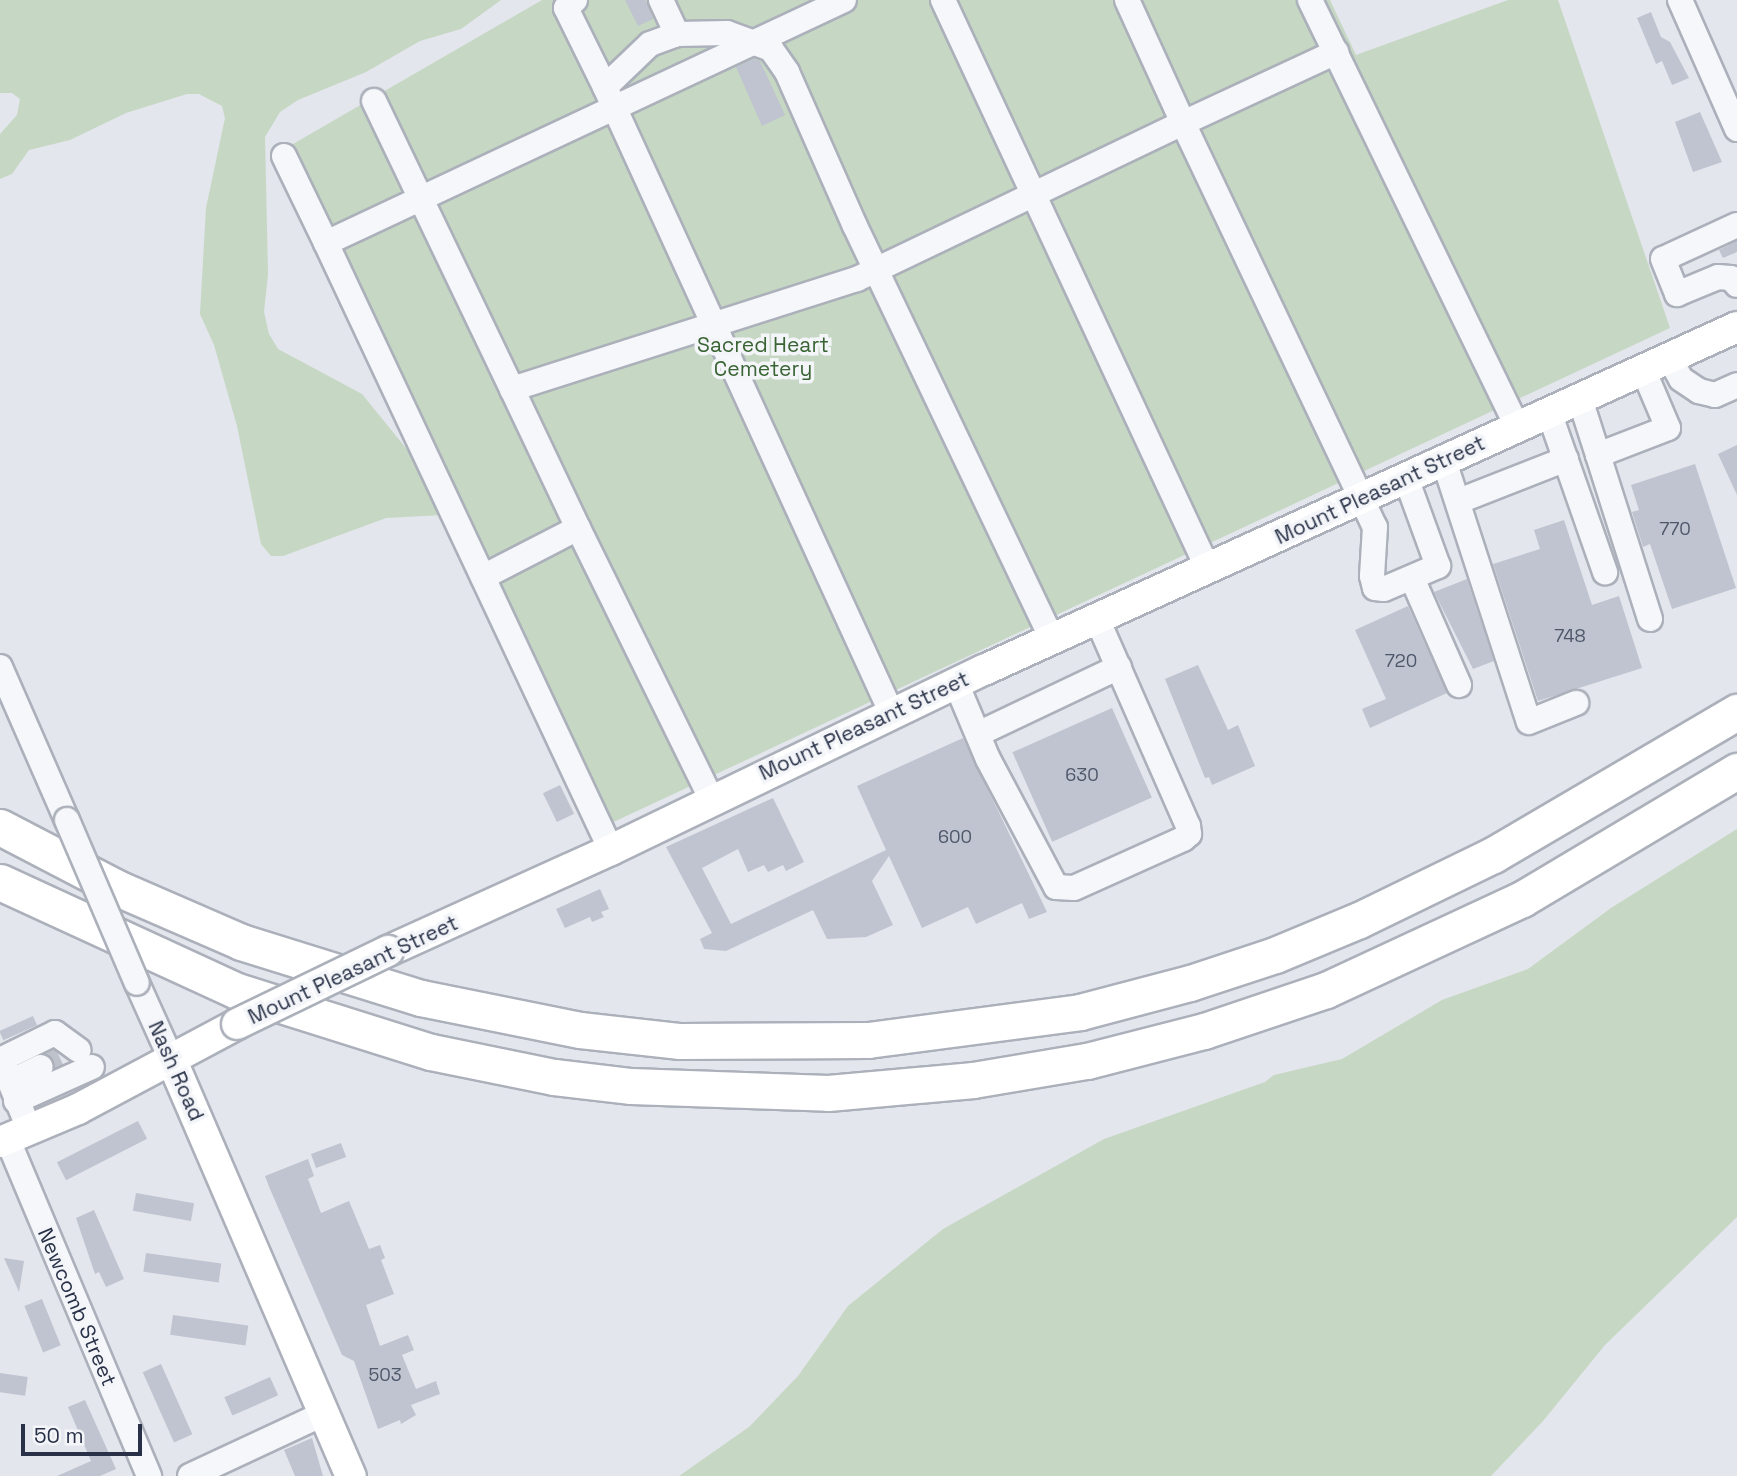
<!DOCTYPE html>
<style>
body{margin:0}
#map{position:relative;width:1737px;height:1476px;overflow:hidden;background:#e3e6ec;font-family:"Space Grotesk",sans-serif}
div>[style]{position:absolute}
.green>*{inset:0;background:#c6d7c3}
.building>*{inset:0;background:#bfc4d0;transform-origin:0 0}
.minor-tunnel>*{height:24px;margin-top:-12px;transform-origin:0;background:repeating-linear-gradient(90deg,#bec2cb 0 24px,transparent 0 36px)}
.roads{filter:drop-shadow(2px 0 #abb0ba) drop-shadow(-2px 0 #abb0ba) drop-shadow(0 2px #abb0ba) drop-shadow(0 -2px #abb0ba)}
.minor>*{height:24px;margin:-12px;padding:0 12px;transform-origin:12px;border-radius:12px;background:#f6f7fa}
.major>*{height:30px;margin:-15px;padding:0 15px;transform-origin:15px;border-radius:15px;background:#fff}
.highway>*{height:35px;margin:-17.5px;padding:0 17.5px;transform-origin:17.5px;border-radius:17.5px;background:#fff}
.bridges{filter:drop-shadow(2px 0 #abb0ba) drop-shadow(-2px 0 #abb0ba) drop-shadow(0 2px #abb0ba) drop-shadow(0 -2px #abb0ba)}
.minor-bridge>*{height:24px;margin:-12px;padding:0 12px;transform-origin:12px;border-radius:12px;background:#f6f7fa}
.major-bridge>*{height:30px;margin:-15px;padding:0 15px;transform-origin:15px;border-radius:15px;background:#fff}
span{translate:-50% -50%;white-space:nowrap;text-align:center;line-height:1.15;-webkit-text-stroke:7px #f3f5f9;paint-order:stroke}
.number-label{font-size:18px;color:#4e5669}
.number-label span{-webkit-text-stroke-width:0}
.park-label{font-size:21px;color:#3a6434}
.street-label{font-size:21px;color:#283147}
.scale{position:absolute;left:21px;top:1424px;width:121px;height:32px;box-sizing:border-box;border:4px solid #283147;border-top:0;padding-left:9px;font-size:21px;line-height:24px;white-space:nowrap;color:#283147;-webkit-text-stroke:5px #f3f5f9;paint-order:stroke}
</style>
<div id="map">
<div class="green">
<i style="clip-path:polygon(0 0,501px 0,461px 29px,420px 41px,366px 72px,298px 100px,280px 112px,265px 137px,268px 274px,264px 312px,269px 334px,278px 349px,362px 394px,414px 458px,274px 155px,542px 0,1330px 0,1356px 55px,1508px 0,1558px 0,1670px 328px,590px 833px,442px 515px,386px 518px,283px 556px,271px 556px,261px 544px,237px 426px,214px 345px,200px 314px,206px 208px,225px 118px,222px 106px,199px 94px,187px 94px,126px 113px,70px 140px,29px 150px,12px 174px,0 179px,0 134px,17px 115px,20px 99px,12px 93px,0 93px)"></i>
<i style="clip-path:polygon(1737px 829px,1737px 1217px,1605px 1345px,1543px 1421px,1491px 1476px,679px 1476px,749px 1427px,798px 1376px,848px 1306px,943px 1229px,1104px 1139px,1265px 1082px,1274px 1075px,1342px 1059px,1442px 1000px,1528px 969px,1611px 908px)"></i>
</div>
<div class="building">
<i style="clip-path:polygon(625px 0,646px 0,653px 19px,638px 26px)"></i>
<i style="clip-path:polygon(1651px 12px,1661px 37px,1670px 42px,1689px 78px,1672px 85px,1662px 61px,1656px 64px,1637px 18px)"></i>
<i style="clip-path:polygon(754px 59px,760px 61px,785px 115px,762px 126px,736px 67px)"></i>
<i style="clip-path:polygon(1700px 112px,1722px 162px,1693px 172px,1675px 122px)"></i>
<i style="clip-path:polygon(1737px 241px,1737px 252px,1723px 258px,1719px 250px)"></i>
<i style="clip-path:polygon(1737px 445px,1737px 495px,1718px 454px)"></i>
<i style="clip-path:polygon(1695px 464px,1736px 588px,1672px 609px,1650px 544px,1643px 547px,1632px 512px,1639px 510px,1631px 485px)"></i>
<i style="clip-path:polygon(1564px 520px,1592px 605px,1619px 596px,1642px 668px,1538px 701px,1493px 564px,1540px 549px,1534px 530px)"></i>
<i style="clip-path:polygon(1467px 579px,1494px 661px,1473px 669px,1434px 592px)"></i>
<i style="clip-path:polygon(1408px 606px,1447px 693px,1370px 728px,1362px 709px,1386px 699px,1355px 630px)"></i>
<i style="clip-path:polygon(1198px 665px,1228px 730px,1238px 725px,1255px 766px,1212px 785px,1209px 777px,1205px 778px,1165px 679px)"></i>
<i style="left:1112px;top:708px;width:98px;height:109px;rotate:66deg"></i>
<i style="clip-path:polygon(963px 738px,1047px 912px,1029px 919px,1022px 903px,976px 924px,968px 907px,922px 928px,889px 856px,872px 881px,893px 925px,866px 937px,827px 939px,813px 910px,726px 951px,704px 949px,700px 939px,712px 933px,666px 847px,773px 798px,804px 862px,786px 871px,783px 865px,768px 872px,764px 865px,748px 872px,738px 849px,702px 868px,731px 924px,886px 850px,857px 786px)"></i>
<i style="left:560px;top:785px;width:32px;height:19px;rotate:64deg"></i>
<i style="clip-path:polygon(600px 889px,609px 909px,601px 912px,604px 917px,592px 922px,590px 917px,565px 928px,556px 909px)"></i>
<i style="left:33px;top:1016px;width:10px;height:37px;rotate:66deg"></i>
<i style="left:53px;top:1050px;width:17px;height:7px;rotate:57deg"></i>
<i style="left:138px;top:1121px;width:20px;height:91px;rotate:63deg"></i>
<i style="left:341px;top:1143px;width:15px;height:32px;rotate:70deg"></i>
<i style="clip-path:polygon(308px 1159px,314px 1176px,308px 1179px,321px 1213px,349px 1201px,369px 1249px,380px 1245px,385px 1258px,381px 1260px,394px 1294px,366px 1305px,380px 1346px,408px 1335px,414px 1350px,402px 1355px,416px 1389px,436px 1381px,440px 1394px,411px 1405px,416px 1415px,401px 1424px,400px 1420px,378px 1429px,354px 1361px,342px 1355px,270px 1189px,265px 1176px)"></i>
<i style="left:136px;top:1193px;width:59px;height:18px;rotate:10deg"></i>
<i style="clip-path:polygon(94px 1210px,124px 1279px,106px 1287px,99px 1272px,95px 1274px,76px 1218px)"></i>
<i style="left:146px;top:1253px;width:76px;height:19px;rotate:8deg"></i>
<i style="clip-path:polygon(4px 1258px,24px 1261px,19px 1292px)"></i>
<i style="left:42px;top:1299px;width:50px;height:19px;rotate:68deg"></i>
<i style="left:173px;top:1315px;width:76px;height:20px;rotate:8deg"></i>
<i style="left:161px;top:1364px;width:77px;height:20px;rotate:66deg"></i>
<i style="left:0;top:1373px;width:28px;height:19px;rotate:8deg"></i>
<i style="left:270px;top:1377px;width:20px;height:50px;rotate:66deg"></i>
<i style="clip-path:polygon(85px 1400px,116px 1469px,100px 1476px,57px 1476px,91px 1461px,68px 1407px)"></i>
<i style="clip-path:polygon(312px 1438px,323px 1476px,295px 1476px,284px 1450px)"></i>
</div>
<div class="minor-tunnel">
<i style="left:41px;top:1067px;width:21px;rotate:-25deg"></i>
</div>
<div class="roads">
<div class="minor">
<i style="left:575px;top:0;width:12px;rotate:138deg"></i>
<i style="left:566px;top:8px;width:88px;rotate:63.7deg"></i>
<i style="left:661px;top:0;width:38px;rotate:65deg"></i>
<i style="left:943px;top:0;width:628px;rotate:65.03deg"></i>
<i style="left:1127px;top:0;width:135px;rotate:65.5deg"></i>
<i style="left:1183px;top:123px;width:169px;rotate:-24.9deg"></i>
<i style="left:1310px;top:0;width:474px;rotate:64.1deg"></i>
<i style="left:1680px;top:0;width:141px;rotate:66.2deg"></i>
<i style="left:374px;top:101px;width:319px;rotate:64.4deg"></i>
<i style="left:512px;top:389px;width:362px;rotate:-17.7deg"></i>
<i style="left:857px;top:279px;width:361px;rotate:-25.6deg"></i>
<i style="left:1183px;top:123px;width:447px;rotate:64.6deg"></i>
<i style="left:1375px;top:527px;width:49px;rotate:93.5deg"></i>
<i style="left:1372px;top:576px;width:12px;rotate:76deg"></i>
<i style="left:1375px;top:588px;width:9px;rotate:6deg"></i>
<i style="left:1384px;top:589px;width:59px;rotate:-23.1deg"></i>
<i style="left:1438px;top:566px;width:94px;rotate:-110deg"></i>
<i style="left:284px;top:156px;width:97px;rotate:64.2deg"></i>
<i style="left:326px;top:243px;width:572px;rotate:-25.13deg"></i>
<i style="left:1737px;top:225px;width:81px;rotate:155.3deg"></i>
<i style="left:1663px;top:259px;width:38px;rotate:68deg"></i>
<i style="left:1677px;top:294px;width:44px;rotate:-22.5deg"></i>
<i style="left:1718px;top:277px;width:13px;rotate:4deg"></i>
<i style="left:1731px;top:278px;width:9px;rotate:49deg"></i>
<i style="left:326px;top:243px;width:671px;rotate:64.85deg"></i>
<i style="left:1669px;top:358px;width:24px;rotate:60deg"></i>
<i style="left:1681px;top:379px;width:22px;rotate:34deg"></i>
<i style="left:1699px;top:391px;width:16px;rotate:14deg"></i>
<i style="left:1715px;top:395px;width:24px;rotate:-24deg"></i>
<i style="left:512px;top:389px;width:154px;rotate:64.6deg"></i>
<i style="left:1580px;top:399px;width:59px;rotate:72.2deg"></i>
<i style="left:1598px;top:455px;width:75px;rotate:-21.1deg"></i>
<i style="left:1668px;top:428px;width:64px;rotate:-113deg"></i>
<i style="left:1549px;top:412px;width:170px;rotate:70.7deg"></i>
<i style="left:1598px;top:455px;width:172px;rotate:72.4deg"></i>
<i style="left:1444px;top:461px;width:274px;rotate:72deg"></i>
<i style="left:1529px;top:722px;width:51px;rotate:-22deg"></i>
<i style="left:1459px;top:501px;width:115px;rotate:-21.4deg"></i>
<i style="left:483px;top:577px;width:107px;rotate:-27.3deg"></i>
<i style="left:578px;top:528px;width:303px;rotate:63.8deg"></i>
<i style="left:1412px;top:578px;width:117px;rotate:66.3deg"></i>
<i style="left:0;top:667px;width:167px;rotate:66.4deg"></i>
<i style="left:956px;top:683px;width:82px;rotate:67.2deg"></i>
<i style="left:988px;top:759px;width:145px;rotate:62deg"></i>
<i style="left:1056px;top:887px;width:18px;rotate:3deg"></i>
<i style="left:1074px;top:888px;width:120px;rotate:-24.2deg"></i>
<i style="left:1183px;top:839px;width:8px;rotate:-40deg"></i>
<i style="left:1189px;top:834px;width:8px;rotate:-97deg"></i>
<i style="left:1188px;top:826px;width:226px;rotate:-113.7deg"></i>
<i style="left:892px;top:714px;width:690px;rotate:-114.6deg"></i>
<i style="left:605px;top:87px;width:62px;rotate:-43.7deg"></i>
<i style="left:650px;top:44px;width:29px;rotate:-20deg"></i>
<i style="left:677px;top:34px;width:50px;rotate:-1.1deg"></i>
<i style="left:727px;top:33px;width:47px;rotate:20deg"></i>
<i style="left:771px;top:49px;width:28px;rotate:55deg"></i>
<i style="left:787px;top:72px;width:168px;rotate:66.2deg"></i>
<i style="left:855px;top:226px;width:458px;rotate:64.5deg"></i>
<i style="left:978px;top:734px;width:156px;rotate:-25.4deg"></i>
<i style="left:137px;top:983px;width:85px;rotate:65.8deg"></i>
<i style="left:10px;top:1082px;width:24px;rotate:-109deg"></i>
<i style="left:2px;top:1059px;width:59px;rotate:-26.1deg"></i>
<i style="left:55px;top:1033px;width:29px;rotate:36deg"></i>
<i style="left:16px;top:1101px;width:83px;rotate:-24.1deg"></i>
<i style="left:29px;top:1129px;width:51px;rotate:-112deg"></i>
<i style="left:10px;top:1082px;width:34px;rotate:-26deg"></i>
<i style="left:7px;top:1138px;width:367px;rotate:67.2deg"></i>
<i style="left:190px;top:1476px;width:147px;rotate:-25deg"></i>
</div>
<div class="major">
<i style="left:388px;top:951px;width:245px;rotate:-24.4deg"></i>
<i style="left:611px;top:850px;width:414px;rotate:-25.8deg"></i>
<i style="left:984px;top:670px;width:827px;rotate:-24.49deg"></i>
<i style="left:172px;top:1061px;width:452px;rotate:66.7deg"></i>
<i style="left:0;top:1142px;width:85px;rotate:-22.9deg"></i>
<i style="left:78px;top:1109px;width:180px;rotate:-28.1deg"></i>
</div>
<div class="highway">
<i style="left:0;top:827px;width:132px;rotate:27.5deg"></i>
<i style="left:117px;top:888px;width:135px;rotate:23.5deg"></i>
<i style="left:241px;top:942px;width:189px;rotate:17.3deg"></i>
<i style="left:421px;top:998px;width:162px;rotate:11.4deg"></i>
<i style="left:580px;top:1030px;width:101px;rotate:6.3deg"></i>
<i style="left:680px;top:1041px;width:188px;rotate:-0.3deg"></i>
<i style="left:868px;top:1040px;width:214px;rotate:-7.5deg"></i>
<i style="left:1080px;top:1012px;width:114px;rotate:-14.8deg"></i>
<i style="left:1190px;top:983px;width:89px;rotate:-18.2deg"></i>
<i style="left:1275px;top:955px;width:91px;rotate:-22.6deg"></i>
<i style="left:1359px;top:920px;width:149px;rotate:-25.9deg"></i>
<i style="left:1493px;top:855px;width:283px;rotate:-30.4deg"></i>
<i style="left:0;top:882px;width:261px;rotate:24.7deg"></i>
<i style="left:237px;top:991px;width:203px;rotate:17.5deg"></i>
<i style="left:431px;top:1052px;width:126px;rotate:11.5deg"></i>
<i style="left:554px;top:1077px;width:78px;rotate:6.7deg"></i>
<i style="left:631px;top:1086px;width:197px;rotate:2deg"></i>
<i style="left:828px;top:1093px;width:146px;rotate:-5.1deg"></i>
<i style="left:973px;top:1080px;width:116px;rotate:-9.5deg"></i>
<i style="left:1087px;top:1061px;width:121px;rotate:-14.4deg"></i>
<i style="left:1204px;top:1031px;width:129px;rotate:-18.6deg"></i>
<i style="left:1326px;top:990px;width:216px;rotate:-24.9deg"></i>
<i style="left:1522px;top:899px;width:250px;rotate:-30.8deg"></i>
</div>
</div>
<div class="bridges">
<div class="minor-bridge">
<i style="left:67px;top:820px;width:177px;rotate:66.8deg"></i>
</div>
<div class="major-bridge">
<i style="left:237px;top:1024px;width:168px;rotate:-25.8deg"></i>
</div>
</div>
<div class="number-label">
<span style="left:1675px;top:529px">770</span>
<span style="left:1570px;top:636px">748</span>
<span style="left:1401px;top:661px">720</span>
<span style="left:1082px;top:775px">630</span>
<span style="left:955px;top:837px">600</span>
<span style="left:385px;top:1375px">503</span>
</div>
<div class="park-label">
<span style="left:763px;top:357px">Sacred Heart<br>Cemetery</span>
</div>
<div class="street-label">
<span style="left:1380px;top:490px;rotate:-25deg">Mount Pleasant Street</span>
<span style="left:864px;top:726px;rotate:-25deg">Mount Pleasant Street</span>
<span style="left:353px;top:970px;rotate:-25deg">Mount Pleasant Street</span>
<span style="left:176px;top:1071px;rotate:66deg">Nash Road</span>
<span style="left:77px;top:1307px;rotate:67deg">Newcomb Street</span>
</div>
<div class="scale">50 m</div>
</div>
